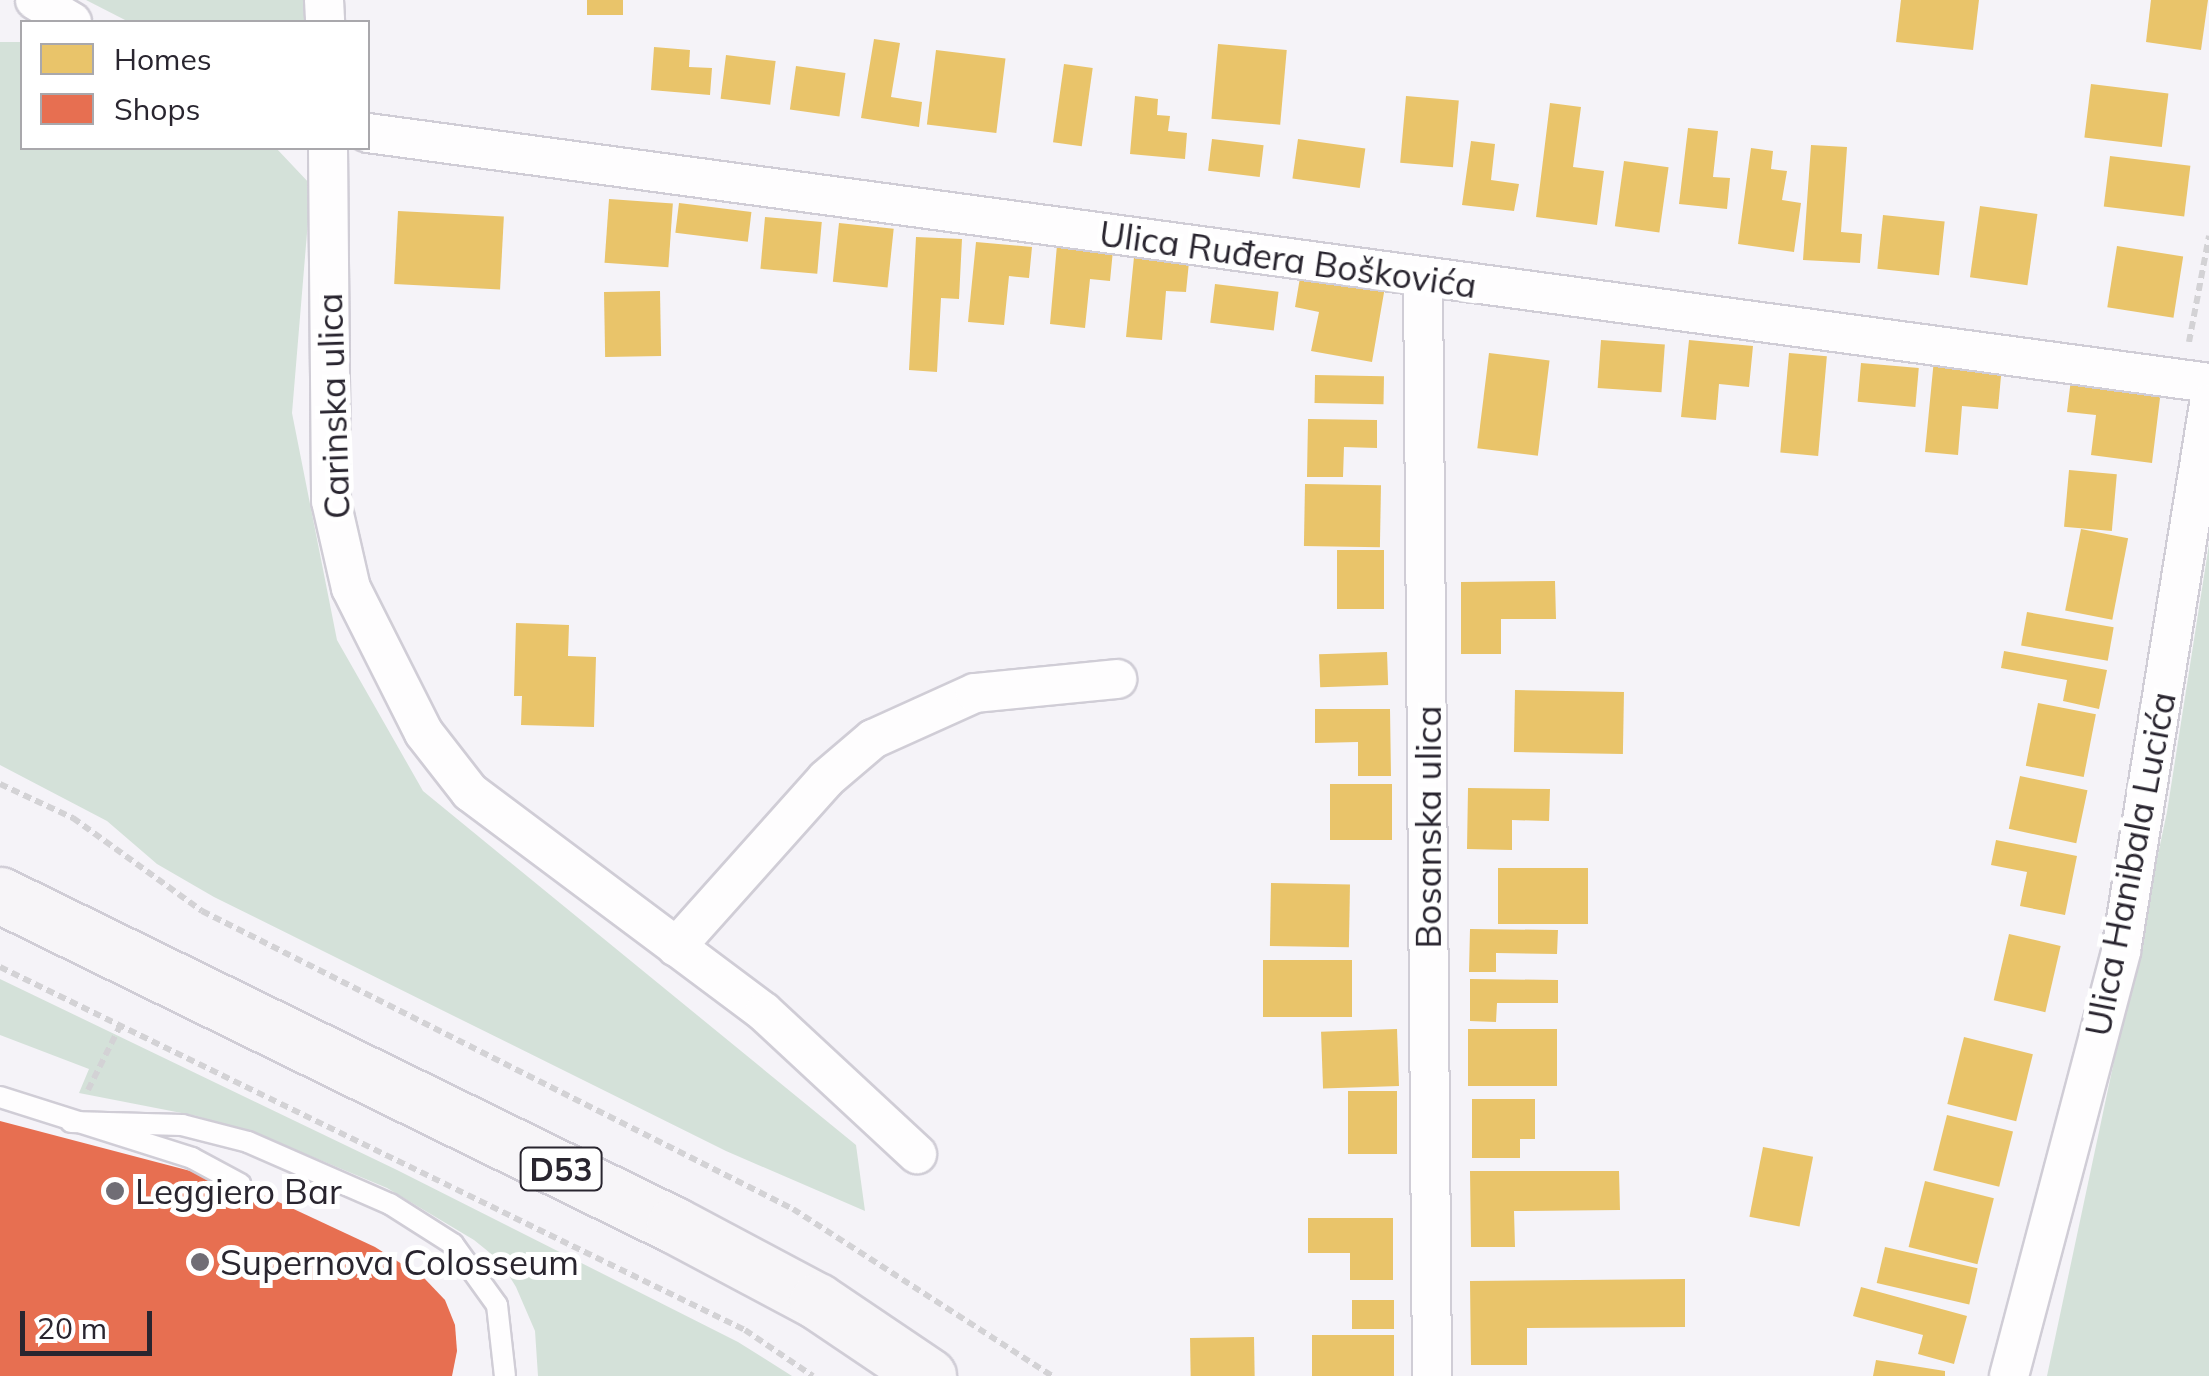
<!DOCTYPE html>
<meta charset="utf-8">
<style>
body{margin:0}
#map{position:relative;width:2209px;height:1376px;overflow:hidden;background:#f5f3f8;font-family:Mulish,sans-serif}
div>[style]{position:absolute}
.green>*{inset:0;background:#d4e1d9}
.homes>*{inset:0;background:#e9c46a;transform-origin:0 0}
.shops>*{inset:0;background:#e76f51}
.path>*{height:6px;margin-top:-3px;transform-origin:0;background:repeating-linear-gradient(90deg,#d3d2d5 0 8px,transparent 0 13px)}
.roads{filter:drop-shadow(2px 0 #d0cdd6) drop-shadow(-2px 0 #d0cdd6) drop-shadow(0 2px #d0cdd6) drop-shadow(0 -2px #d0cdd6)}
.service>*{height:20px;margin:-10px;padding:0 10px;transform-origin:10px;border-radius:10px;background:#fefdfe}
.minor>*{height:38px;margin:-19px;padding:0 19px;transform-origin:19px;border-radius:19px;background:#fefdfe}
.primary>*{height:55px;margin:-27.5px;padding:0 27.5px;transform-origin:27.5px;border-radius:27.5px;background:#f7f5f8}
.dots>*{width:28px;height:28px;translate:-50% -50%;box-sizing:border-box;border:5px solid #fff;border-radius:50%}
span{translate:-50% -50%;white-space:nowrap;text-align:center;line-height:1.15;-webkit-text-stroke:10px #fff;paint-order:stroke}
.shield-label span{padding:2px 8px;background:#fff;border:2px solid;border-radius:8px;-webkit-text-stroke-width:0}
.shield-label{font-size:32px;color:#29252f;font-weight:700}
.street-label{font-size:35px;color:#29252f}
.poi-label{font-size:35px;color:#29252f}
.left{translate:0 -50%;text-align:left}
.legend{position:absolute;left:20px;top:20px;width:350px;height:130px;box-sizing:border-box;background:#fff;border:2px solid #a9a8ac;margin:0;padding:12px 18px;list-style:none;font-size:30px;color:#29252f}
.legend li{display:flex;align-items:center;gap:20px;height:50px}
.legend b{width:50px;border:2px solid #a9a8ac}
.scale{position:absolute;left:20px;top:1311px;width:132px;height:45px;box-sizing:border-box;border:5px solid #29252f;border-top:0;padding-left:12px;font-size:30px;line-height:35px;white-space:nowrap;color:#29252f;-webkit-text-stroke:8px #fff;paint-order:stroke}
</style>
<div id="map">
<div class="green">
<i style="clip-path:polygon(86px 0,311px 0,312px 22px,129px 22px)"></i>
<i style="clip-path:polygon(0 42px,22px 42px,22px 148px,276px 148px,311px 185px,292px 413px,337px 640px,423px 791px,856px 1145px,865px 1211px,726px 1151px,214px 897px,157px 864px,107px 821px,0 765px)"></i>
<i style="clip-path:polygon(2209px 544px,2209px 1376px,2047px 1376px,2167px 812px)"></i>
<i style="clip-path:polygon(0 979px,397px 1170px,738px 1342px,792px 1376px,538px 1376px,535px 1331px,516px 1287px,500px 1261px,474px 1240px,387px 1188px,277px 1142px,197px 1116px,79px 1093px,89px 1069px,0 1035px)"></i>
</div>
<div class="homes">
<i style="left:587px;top:0;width:36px;height:15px"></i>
<i style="clip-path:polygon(1901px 0,1979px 0,1973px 50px,1896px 42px)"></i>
<i style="clip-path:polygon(2151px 0,2208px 0,2201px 50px,2146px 42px)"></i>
<i style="clip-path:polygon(874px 39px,900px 43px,891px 97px,922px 102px,919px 127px,861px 118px)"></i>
<i style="left:1218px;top:44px;width:69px;height:75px;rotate:5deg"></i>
<i style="clip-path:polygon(654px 47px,690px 50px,689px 67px,712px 68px,710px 95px,651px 90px)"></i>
<i style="left:936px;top:50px;width:70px;height:75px;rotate:7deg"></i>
<i style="left:726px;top:55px;width:50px;height:44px;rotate:7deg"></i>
<i style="left:1064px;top:64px;width:29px;height:79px;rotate:8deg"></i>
<i style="left:796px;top:66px;width:50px;height:44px;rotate:8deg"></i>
<i style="left:2091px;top:84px;width:78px;height:54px;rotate:7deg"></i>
<i style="clip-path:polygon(1135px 96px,1158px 99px,1157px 115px,1170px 116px,1168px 131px,1187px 133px,1185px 159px,1130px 154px)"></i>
<i style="left:1406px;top:96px;width:53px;height:67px;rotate:5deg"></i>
<i style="clip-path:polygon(1550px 103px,1581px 107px,1573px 167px,1604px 171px,1597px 225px,1536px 217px)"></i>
<i style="clip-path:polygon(1688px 128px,1718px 131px,1713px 177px,1730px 178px,1727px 209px,1679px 204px)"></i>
<i style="left:1212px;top:139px;width:52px;height:32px;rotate:7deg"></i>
<i style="left:1298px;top:139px;width:68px;height:40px;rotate:8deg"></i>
<i style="clip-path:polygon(1471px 141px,1495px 144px,1491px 180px,1519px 184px,1514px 211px,1462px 205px)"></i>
<i style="clip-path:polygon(1811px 145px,1847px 147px,1841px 232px,1862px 234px,1860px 263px,1803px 260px)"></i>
<i style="clip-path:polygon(1751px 148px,1773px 151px,1771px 169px,1787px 171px,1782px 200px,1801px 203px,1794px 252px,1738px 244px)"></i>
<i style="left:2110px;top:156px;width:81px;height:51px;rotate:7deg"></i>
<i style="left:1624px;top:161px;width:45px;height:66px;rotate:8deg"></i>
<i style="left:609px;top:199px;width:64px;height:64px;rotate:4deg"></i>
<i style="left:679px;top:203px;width:73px;height:30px;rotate:7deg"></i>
<i style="left:1980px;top:206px;width:58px;height:72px;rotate:8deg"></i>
<i style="left:398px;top:211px;width:106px;height:73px;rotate:3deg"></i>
<i style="left:1883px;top:215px;width:62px;height:54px;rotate:6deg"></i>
<i style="left:765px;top:217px;width:57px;height:52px;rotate:5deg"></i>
<i style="left:839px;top:223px;width:55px;height:59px;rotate:6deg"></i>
<i style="clip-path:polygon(916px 237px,962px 239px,959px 299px,941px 298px,937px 372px,909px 370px)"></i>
<i style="clip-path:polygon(976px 242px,1032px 247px,1029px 278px,1009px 276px,1004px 325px,968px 322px)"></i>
<i style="clip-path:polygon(1057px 245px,1113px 250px,1110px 281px,1090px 279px,1085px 328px,1050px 324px)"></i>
<i style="left:2117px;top:246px;width:67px;height:62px;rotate:9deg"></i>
<i style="clip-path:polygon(1134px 257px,1189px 262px,1186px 292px,1166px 291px,1162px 340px,1126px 337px)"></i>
<i style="clip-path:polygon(1302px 266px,1386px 281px,1372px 362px,1311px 351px,1319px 312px,1295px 307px)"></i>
<i style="left:1215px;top:284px;width:64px;height:39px;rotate:7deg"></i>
<i style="left:660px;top:291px;width:65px;height:56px;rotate:89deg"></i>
<i style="left:1601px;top:340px;width:64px;height:48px;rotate:4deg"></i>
<i style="clip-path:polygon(1689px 340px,1753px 346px,1749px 387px,1719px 384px,1716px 420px,1681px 417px)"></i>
<i style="left:1489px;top:353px;width:61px;height:96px;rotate:7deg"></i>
<i style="left:1789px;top:353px;width:38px;height:100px;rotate:5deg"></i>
<i style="clip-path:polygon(1934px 359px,2002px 365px,1998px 409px,1962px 406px,1958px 455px,1925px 452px)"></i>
<i style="left:1861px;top:363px;width:58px;height:39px;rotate:5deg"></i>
<i style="left:1315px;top:375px;width:69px;height:28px;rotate:1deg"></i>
<i style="clip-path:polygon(2071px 379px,2161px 390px,2152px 463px,2091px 455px,2096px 415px,2067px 412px)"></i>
<i style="clip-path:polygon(1308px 419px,1377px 420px,1377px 448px,1344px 447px,1343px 477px,1307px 477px)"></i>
<i style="left:2069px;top:470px;width:48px;height:57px;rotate:5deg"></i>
<i style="left:1305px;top:484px;width:76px;height:62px;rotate:1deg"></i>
<i style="left:2081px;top:529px;width:48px;height:83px;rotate:11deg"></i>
<i style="left:1337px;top:550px;width:47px;height:59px"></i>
<i style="clip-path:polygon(1555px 581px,1556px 619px,1501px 619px,1501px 654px,1461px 654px,1461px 582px)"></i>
<i style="left:2027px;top:612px;width:88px;height:34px;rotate:10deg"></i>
<i style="clip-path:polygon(516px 623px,569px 625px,568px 656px,596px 657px,594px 727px,521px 725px,522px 696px,514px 696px)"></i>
<i style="clip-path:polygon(2004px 651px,2107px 670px,2099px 709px,2063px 701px,2067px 680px,2001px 668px)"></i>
<i style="left:1387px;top:652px;width:33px;height:68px;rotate:88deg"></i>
<i style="left:1515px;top:690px;width:109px;height:62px;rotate:1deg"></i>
<i style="left:2038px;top:703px;width:59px;height:64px;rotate:11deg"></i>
<i style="clip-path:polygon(1315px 709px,1390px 709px,1391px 776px,1358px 776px,1358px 742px,1315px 743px)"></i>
<i style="left:2020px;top:776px;width:69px;height:54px;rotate:12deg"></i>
<i style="left:1330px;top:784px;width:62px;height:56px"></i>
<i style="clip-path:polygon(1468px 788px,1550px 789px,1549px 821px,1512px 820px,1512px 850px,1467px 849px)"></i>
<i style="clip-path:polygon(1996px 840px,2077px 856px,2065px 915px,2020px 906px,2027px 872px,1991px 865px)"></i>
<i style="left:1498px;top:868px;width:90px;height:56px"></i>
<i style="left:1271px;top:883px;width:79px;height:63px;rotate:1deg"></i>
<i style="clip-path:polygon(1470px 929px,1558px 930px,1557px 954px,1496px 953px,1496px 972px,1469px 972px)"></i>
<i style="left:2009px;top:934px;width:53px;height:68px;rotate:13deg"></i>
<i style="left:1263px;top:960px;width:89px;height:57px"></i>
<i style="clip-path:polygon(1470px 979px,1558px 980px,1558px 1003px,1497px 1003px,1496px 1022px,1470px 1021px)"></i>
<i style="left:1397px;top:1029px;width:57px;height:76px;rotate:88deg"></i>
<i style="left:1468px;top:1029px;width:89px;height:57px"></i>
<i style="left:1964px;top:1037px;width:71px;height:69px;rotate:14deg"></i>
<i style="left:1397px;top:1091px;width:63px;height:49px;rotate:90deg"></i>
<i style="clip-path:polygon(1472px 1099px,1535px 1099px,1535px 1139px,1520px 1139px,1520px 1158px,1472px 1158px)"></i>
<i style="left:1947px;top:1115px;width:68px;height:57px;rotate:14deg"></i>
<i style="left:1763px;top:1147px;width:51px;height:71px;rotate:11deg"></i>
<i style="clip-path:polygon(1470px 1171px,1619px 1171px,1620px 1210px,1514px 1211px,1515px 1247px,1471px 1247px)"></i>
<i style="left:1925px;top:1181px;width:71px;height:68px;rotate:14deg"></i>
<i style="clip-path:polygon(1308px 1218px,1393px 1218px,1393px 1280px,1350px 1280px,1350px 1253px,1308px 1253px)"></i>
<i style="left:1885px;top:1247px;width:95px;height:37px;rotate:13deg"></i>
<i style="clip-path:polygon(1685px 1279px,1685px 1327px,1527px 1328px,1527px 1365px,1471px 1365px,1470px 1281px)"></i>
<i style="clip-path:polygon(1861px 1287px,1967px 1316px,1954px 1364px,1918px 1354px,1923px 1335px,1853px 1316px)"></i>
<i style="left:1394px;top:1300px;width:29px;height:42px;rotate:90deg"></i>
<i style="left:1312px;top:1335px;width:82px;height:41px"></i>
<i style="left:1254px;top:1337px;width:39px;height:64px;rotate:89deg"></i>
<i style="clip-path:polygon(1876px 1360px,1945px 1371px,1945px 1376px,1873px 1376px)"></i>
</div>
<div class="shops">
<i style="clip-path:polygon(0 1121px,240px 1184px,375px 1247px,424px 1278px,445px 1300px,455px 1325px,457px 1351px,452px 1376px,0 1376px)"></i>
</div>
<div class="path">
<i style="left:2189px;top:342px;width:108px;rotate:-79.3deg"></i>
<i style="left:0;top:784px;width:81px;rotate:25deg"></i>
<i style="left:73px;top:818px;width:159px;rotate:35.8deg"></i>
<i style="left:202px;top:911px;width:662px;rotate:26.76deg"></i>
<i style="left:793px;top:1209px;width:308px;rotate:32.8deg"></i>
<i style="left:0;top:967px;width:829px;rotate:25.98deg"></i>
<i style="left:745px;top:1330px;width:82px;rotate:34.1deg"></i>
<i style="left:88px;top:1090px;width:74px;rotate:-63.4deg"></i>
</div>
<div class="roads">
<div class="service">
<i style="left:0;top:1097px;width:201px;rotate:17.6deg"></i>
<i style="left:192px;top:1158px;width:55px;rotate:28.4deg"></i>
<i style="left:71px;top:1122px;width:111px;rotate:1.5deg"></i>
<i style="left:182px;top:1125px;width:68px;rotate:14.4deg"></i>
<i style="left:248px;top:1142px;width:155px;rotate:23.6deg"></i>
<i style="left:390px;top:1204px;width:75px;rotate:32.4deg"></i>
<i style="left:453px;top:1244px;width:75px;rotate:54.2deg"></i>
<i style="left:497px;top:1305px;width:71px;rotate:83.6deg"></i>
</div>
<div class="minor">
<i style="left:35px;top:0;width:43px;rotate:30.7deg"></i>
<i style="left:324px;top:0;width:22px;rotate:87deg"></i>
<i style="left:368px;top:133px;width:1858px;rotate:7.73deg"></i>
<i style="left:328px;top:148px;width:353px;rotate:89.5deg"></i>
<i style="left:331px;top:501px;width:89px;rotate:77.1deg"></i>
<i style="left:351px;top:588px;width:162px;rotate:63.3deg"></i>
<i style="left:424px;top:733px;width:75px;rotate:52.1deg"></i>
<i style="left:470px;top:792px;width:367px;rotate:36.8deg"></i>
<i style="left:764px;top:1012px;width:209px;rotate:42.9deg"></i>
<i style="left:1423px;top:278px;width:1098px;rotate:89.53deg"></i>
<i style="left:676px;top:947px;width:225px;rotate:-48.2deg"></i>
<i style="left:826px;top:779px;width:62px;rotate:-40.4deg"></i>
<i style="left:873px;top:739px;width:112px;rotate:-24.3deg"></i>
<i style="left:975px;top:693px;width:143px;rotate:-5.6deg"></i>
<i style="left:2009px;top:1376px;width:440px;rotate:-75.2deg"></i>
<i style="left:2121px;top:951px;width:554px;rotate:-80.86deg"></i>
</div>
<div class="primary">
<i style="left:0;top:895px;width:750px;rotate:26.09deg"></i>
<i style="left:674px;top:1225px;width:162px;rotate:28deg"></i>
<i style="left:817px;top:1301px;width:134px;rotate:34deg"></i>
</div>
</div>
<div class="dots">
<i style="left:115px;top:1191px;background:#706d75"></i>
<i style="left:200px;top:1262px;background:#706d75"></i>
</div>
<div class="shield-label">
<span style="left:561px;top:1169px">D53</span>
</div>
<div class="street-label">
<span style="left:1288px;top:259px;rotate:8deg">Ulica Ruđera Boškovića</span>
<span style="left:333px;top:406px;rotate:-92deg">Carinska ulica</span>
<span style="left:1428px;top:827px;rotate:-90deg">Bosanska ulica</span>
<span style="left:2130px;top:864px;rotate:-79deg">Ulica Hanibala Lucića</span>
</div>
<div class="poi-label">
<span class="left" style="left:135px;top:1191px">Leggiero Bar</span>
<span class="left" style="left:220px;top:1262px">Supernova Colosseum</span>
</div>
<ul class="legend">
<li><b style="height:28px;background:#e9c46a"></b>Homes</li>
<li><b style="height:28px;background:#e76f51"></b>Shops</li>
</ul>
<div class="scale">20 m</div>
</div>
